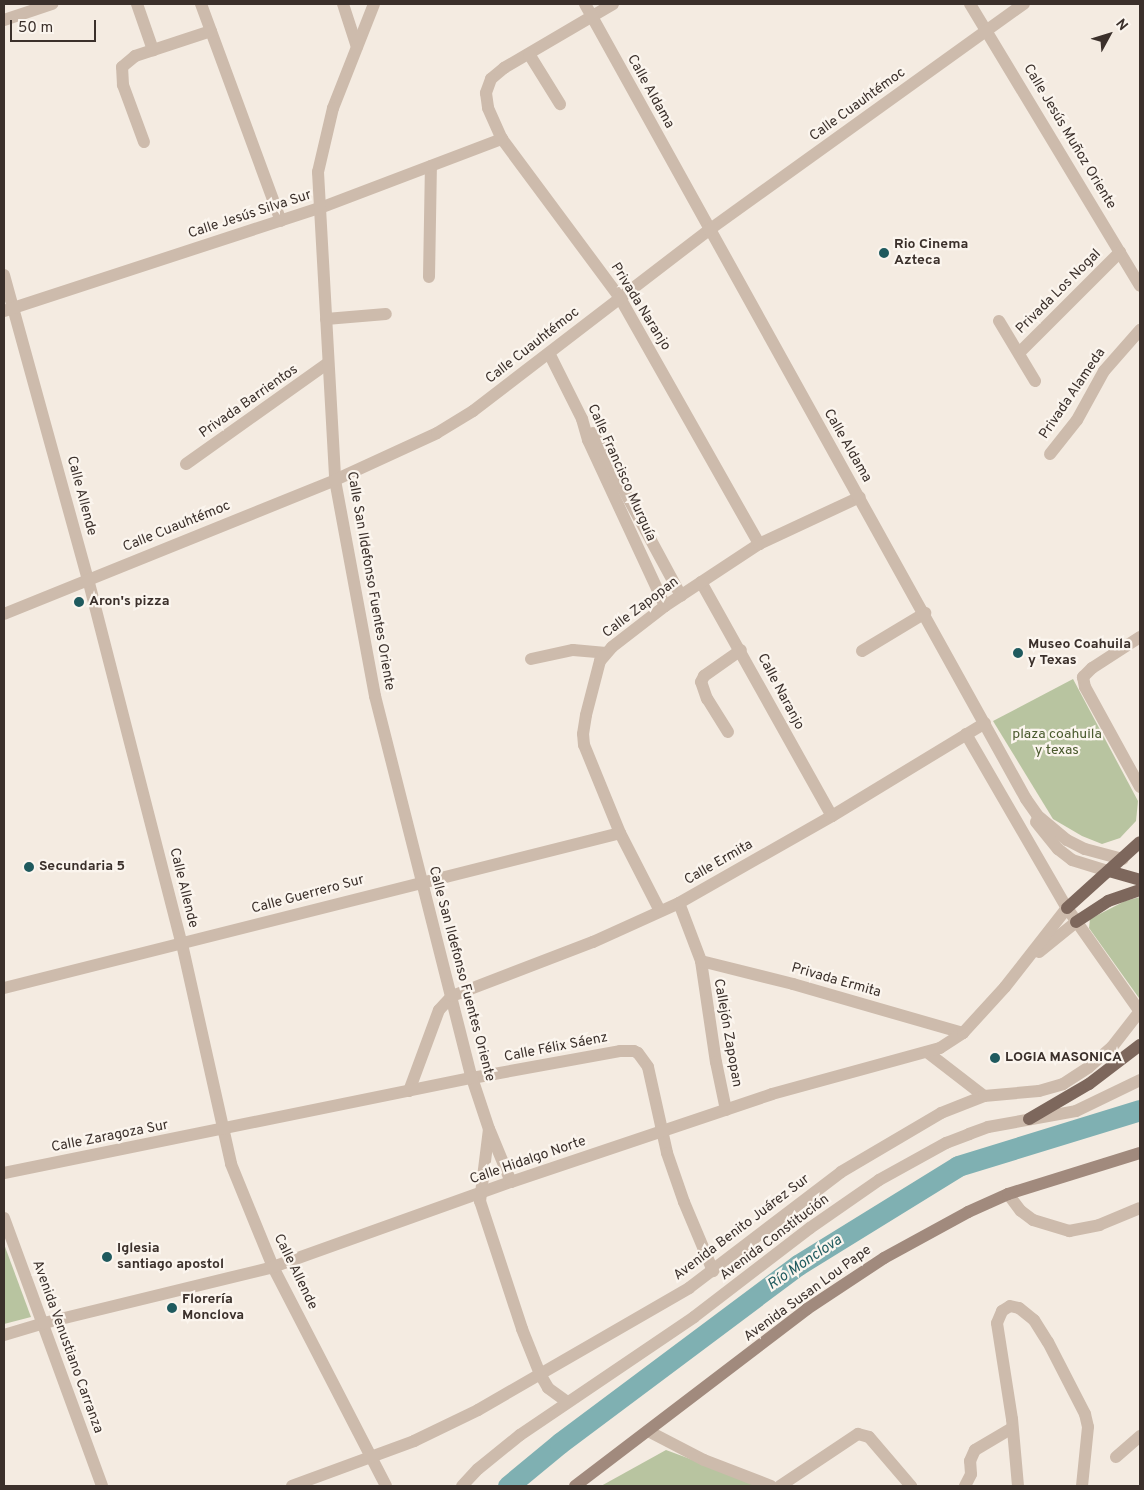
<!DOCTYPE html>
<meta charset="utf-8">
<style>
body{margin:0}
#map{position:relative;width:1144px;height:1490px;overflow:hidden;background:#f4ebe1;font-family:Overpass,sans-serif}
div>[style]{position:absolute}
.green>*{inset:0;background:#b8c4a0}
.river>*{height:21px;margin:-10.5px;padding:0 10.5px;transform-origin:10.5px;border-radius:10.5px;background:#7fb0b2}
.minor>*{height:12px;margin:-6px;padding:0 6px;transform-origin:6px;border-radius:6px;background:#cdbbac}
.tertiary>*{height:12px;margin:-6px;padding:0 6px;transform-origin:6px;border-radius:6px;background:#cdbbac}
.secondary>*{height:12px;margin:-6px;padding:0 6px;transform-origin:6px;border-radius:6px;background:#a18a7d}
.primary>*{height:12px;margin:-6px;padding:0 6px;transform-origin:6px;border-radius:6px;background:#7d675c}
.dots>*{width:14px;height:14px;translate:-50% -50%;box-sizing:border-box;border:2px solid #fbf5ee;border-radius:50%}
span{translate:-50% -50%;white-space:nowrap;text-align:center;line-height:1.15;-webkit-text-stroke:4.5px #fbf5ee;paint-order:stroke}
.street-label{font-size:14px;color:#3b302b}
.poi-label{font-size:14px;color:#3b302b;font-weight:700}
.left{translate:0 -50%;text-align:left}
.park-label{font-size:14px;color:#4a5a2e}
.water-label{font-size:15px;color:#1f5a5e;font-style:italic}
.frame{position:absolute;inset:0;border:5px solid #3b302b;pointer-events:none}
.north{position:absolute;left:1084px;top:10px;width:50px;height:50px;-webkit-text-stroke:4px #fbf5ee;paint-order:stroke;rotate:51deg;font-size:14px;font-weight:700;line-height:20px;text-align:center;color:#3b302b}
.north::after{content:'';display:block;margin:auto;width:18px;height:22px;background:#3b302b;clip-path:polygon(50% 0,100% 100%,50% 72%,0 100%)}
.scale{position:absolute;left:10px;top:20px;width:86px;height:22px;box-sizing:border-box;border:2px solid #3b302b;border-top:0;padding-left:6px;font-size:15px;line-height:18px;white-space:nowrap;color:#3b302b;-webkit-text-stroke:4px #fbf5ee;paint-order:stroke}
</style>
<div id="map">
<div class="green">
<i style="clip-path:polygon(1073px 679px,1138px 801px,1136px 821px,1120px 838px,1102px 844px,1082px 836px,1053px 819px,993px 721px)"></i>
<i style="clip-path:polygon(1140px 897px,1140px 996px,1139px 998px,1089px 928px,1090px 919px,1125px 901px)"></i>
<i style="clip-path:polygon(4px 1244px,31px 1317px,4px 1324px)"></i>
<i style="clip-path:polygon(666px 1450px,763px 1486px,601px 1486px)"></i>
</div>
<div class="river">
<i style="left:508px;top:1486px;width:67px;rotate:-39.6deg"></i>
<i style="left:560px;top:1443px;width:297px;rotate:-36.8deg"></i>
<i style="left:798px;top:1265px;width:188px;rotate:-31.7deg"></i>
<i style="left:958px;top:1166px;width:190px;rotate:-17.1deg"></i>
</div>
<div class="minor">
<i style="left:137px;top:4px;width:49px;rotate:70.8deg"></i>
<i style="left:201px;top:4px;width:231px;rotate:69.8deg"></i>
<i style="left:343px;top:4px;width:45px;rotate:72deg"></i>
<i style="left:613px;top:4px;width:126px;rotate:149.6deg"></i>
<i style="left:504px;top:68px;width:17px;rotate:140deg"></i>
<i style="left:491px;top:79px;width:15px;rotate:110deg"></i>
<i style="left:486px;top:93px;width:15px;rotate:82deg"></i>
<i style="left:488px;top:108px;width:34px;rotate:66deg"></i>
<i style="left:502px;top:139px;width:198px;rotate:53.4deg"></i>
<i style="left:620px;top:298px;width:283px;rotate:60.5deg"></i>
<i style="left:970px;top:4px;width:329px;rotate:58.9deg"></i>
<i style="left:4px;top:20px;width:51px;rotate:-18.4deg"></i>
<i style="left:529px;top:54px;width:59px;rotate:58.2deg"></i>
<i style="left:144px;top:142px;width:61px;rotate:-110.2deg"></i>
<i style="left:123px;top:85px;width:18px;rotate:-93deg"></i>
<i style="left:122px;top:67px;width:17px;rotate:-40deg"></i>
<i style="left:135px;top:56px;width:80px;rotate:-18.2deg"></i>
<i style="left:4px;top:275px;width:315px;rotate:74.6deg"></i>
<i style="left:88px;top:579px;width:377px;rotate:75.6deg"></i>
<i style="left:182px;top:944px;width:225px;rotate:77.4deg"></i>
<i style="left:231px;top:1164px;width:111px;rotate:67.8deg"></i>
<i style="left:273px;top:1267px;width:246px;rotate:62.7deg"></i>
<i style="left:429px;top:277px;width:111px;rotate:-89deg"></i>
<i style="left:4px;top:311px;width:332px;rotate:-18.1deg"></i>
<i style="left:320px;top:208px;width:195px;rotate:-20.8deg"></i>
<i style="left:326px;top:319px;width:60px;rotate:-4.8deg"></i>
<i style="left:999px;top:321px;width:70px;rotate:59deg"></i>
<i style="left:549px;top:353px;width:74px;rotate:63.4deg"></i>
<i style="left:582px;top:419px;width:22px;rotate:74deg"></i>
<i style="left:588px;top:440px;width:183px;rotate:65.1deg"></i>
<i style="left:1019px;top:353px;width:143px;rotate:-45deg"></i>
<i style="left:593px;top:433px;width:185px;rotate:61.6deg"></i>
<i style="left:1050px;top:454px;width:43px;rotate:-51.5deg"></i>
<i style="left:1077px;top:420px;width:56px;rotate:-61.1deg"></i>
<i style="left:1104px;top:371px;width:55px;rotate:-48.7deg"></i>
<i style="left:186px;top:464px;width:174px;rotate:-35.4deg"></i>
<i style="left:701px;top:582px;width:268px;rotate:60.8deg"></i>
<i style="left:4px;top:614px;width:357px;rotate:-22deg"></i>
<i style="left:1140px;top:637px;width:57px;rotate:147.1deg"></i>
<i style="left:1092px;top:668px;width:13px;rotate:135deg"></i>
<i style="left:1083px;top:677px;width:10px;rotate:79deg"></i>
<i style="left:1085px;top:687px;width:114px;rotate:61.2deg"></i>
<i style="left:862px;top:651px;width:74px;rotate:-31.1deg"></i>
<i style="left:531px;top:659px;width:43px;rotate:-12.1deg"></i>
<i style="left:573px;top:650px;width:33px;rotate:5deg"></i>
<i style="left:728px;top:732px;width:39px;rotate:-122deg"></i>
<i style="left:707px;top:699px;width:18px;rotate:-109deg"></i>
<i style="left:701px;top:682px;width:7px;rotate:-63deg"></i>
<i style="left:704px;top:676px;width:45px;rotate:-35.1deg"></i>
<i style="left:679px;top:903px;width:62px;rotate:69.2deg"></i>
<i style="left:701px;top:961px;width:102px;rotate:81.6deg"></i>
<i style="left:716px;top:1062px;width:49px;rotate:78.2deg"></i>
<i style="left:660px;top:911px;width:88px;rotate:-117.1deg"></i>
<i style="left:620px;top:833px;width:95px;rotate:-112.2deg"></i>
<i style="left:584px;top:745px;width:11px;rotate:-95deg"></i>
<i style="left:583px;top:734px;width:19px;rotate:-81deg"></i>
<i style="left:586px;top:715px;width:56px;rotate:-75.5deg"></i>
<i style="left:600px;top:661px;width:18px;rotate:-49deg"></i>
<i style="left:612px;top:647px;width:67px;rotate:-37.7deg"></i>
<i style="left:665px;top:606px;width:113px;rotate:-33.4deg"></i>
<i style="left:759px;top:544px;width:111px;rotate:-25deg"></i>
<i style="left:701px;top:961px;width:95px;rotate:14deg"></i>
<i style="left:793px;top:984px;width:177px;rotate:16.1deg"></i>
<i style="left:4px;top:988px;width:635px;rotate:-14.12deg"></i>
<i style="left:472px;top:1078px;width:150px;rotate:-10.3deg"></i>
<i style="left:620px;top:1051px;width:14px"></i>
<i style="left:634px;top:1051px;width:4px;rotate:27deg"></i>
<i style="left:638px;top:1053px;width:17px;rotate:54deg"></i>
<i style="left:648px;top:1067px;width:88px;rotate:77.5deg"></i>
<i style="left:667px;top:1153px;width:52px;rotate:70.9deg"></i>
<i style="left:684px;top:1202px;width:75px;rotate:67.2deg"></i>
<i style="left:409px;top:1091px;width:86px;rotate:-69.7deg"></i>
<i style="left:439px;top:1010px;width:19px;rotate:-47deg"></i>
<i style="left:1008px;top:1194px;width:21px;rotate:53deg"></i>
<i style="left:1021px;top:1211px;width:15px;rotate:37deg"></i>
<i style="left:1033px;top:1220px;width:38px;rotate:17deg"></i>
<i style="left:1069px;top:1231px;width:31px;rotate:-11deg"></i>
<i style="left:1099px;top:1225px;width:44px;rotate:-22.5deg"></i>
<i style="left:648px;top:1431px;width:63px;rotate:27.4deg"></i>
<i style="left:704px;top:1460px;width:72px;rotate:21.2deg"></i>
<i style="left:1116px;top:1457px;width:32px;rotate:-41deg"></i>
<i style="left:780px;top:1486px;width:94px;rotate:-33.7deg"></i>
<i style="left:858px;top:1434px;width:11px;rotate:15deg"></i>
<i style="left:869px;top:1437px;width:65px;rotate:49.4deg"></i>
<i style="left:965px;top:1486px;width:13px;rotate:-63deg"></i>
<i style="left:971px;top:1474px;width:13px;rotate:-94deg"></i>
<i style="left:970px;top:1461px;width:12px;rotate:-66deg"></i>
<i style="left:975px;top:1450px;width:43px;rotate:-30.7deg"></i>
<i style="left:1018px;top:1486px;width:67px;rotate:-95.1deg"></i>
<i style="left:1012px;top:1419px;width:97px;rotate:-98.9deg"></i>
<i style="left:997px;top:1323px;width:13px;rotate:-67deg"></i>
<i style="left:1002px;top:1311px;width:9px;rotate:-32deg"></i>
<i style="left:1010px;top:1306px;width:9px;rotate:13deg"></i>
<i style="left:1019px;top:1308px;width:19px;rotate:39deg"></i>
<i style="left:1034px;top:1320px;width:26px;rotate:58deg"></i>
<i style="left:1048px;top:1342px;width:81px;rotate:62.8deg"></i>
<i style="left:1085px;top:1414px;width:13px;rotate:77deg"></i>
<i style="left:1088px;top:1427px;width:59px;rotate:95.8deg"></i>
</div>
<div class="tertiary">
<i style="left:374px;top:4px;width:112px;rotate:111.5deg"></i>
<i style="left:333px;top:108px;width:66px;rotate:103.2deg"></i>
<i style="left:318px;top:172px;width:308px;rotate:86.8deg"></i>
<i style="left:335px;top:480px;width:220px;rotate:79.5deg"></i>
<i style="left:375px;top:696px;width:394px;rotate:75.8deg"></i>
<i style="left:472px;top:1078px;width:54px;rotate:71.6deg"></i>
<i style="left:489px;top:1129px;width:73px;rotate:97.1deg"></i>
<i style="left:480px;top:1201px;width:135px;rotate:71.8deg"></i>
<i style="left:522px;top:1329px;width:48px;rotate:68.2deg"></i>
<i style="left:540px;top:1374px;width:16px;rotate:60deg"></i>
<i style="left:548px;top:1388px;width:24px;rotate:36deg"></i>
<i style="left:585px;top:4px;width:909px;rotate:60.98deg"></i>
<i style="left:1026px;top:799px;width:19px;rotate:55deg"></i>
<i style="left:1037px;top:815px;width:39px;rotate:40deg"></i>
<i style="left:1067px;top:840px;width:20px;rotate:27deg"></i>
<i style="left:1085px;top:849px;width:39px;rotate:15deg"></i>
<i style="left:335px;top:480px;width:112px;rotate:-24.7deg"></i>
<i style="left:437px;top:433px;width:42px;rotate:-31.4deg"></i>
<i style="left:473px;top:411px;width:297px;rotate:-37.5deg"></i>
<i style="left:709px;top:230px;width:388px;rotate:-35.7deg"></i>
<i style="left:966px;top:734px;width:201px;rotate:59.9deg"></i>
<i style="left:1067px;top:908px;width:127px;rotate:54.9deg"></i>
<i style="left:1036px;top:822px;width:35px;rotate:51deg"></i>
<i style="left:1058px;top:849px;width:18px;rotate:38deg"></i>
<i style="left:1072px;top:860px;width:39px;rotate:17deg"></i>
<i style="left:1039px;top:952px;width:48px;rotate:-39deg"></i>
<i style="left:452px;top:996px;width:151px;rotate:-21deg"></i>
<i style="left:593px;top:942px;width:94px;rotate:-24.4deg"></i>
<i style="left:679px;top:903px;width:176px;rotate:-29.6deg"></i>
<i style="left:832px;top:816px;width:179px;rotate:-31.3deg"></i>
<i style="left:927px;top:1052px;width:72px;rotate:37.7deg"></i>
<i style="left:490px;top:1131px;width:55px;rotate:67.6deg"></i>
<i style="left:4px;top:1173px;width:478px;rotate:-11.5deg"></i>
<i style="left:4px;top:1218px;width:285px;rotate:69.9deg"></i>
<i style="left:4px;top:1335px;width:42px;rotate:-16.7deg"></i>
<i style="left:44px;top:1323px;width:236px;rotate:-13.7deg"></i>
<i style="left:273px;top:1267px;width:253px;rotate:-19.7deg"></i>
<i style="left:511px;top:1182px;width:275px;rotate:-18.6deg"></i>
<i style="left:772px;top:1094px;width:174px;rotate:-15.3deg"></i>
<i style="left:940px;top:1048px;width:27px;rotate:-33deg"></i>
<i style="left:963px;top:1033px;width:62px;rotate:-47.6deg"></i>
<i style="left:1005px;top:987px;width:100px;rotate:-51.9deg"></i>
<i style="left:292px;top:1486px;width:130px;rotate:-20.2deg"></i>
<i style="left:414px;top:1441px;width:71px;rotate:-25.8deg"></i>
<i style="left:478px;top:1410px;width:244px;rotate:-30deg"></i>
<i style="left:689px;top:1288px;width:191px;rotate:-37.3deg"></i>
<i style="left:841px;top:1172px;width:116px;rotate:-30.5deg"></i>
<i style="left:941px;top:1113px;width:46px;rotate:-21.6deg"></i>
<i style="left:984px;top:1096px;width:55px;rotate:-5.2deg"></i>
<i style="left:1039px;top:1091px;width:25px;rotate:-16deg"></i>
<i style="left:1063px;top:1084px;width:31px;rotate:-33deg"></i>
<i style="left:1089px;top:1067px;width:30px;rotate:-41deg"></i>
<i style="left:1112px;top:1047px;width:46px;rotate:-52.1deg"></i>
<i style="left:462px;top:1486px;width:23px;rotate:-47deg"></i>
<i style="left:478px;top:1469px;width:54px;rotate:-39deg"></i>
<i style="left:520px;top:1435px;width:210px;rotate:-34.1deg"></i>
<i style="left:694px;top:1317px;width:146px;rotate:-37.5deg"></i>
<i style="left:810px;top:1228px;width:84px;rotate:-34.8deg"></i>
<i style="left:879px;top:1180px;width:77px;rotate:-28.9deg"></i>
<i style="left:946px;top:1143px;width:25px;rotate:-21deg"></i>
<i style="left:969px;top:1134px;width:20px;rotate:-20deg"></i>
<i style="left:988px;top:1127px;width:89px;rotate:-10.3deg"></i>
<i style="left:1076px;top:1111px;width:71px;rotate:-25.8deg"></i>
</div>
<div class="secondary">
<i style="left:575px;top:1486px;width:292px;rotate:-37.3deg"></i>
<i style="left:807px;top:1309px;width:92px;rotate:-33.5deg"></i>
<i style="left:884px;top:1258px;width:96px;rotate:-28.7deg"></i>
<i style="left:968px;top:1212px;width:44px;rotate:-24.2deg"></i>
<i style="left:1008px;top:1194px;width:138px;rotate:-17.3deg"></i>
</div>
<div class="primary">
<i style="left:1109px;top:871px;width:32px;rotate:16deg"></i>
<i style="left:1067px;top:908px;width:98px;rotate:-42.1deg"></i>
<i style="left:1076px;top:922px;width:38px;rotate:-33deg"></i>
<i style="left:1108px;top:901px;width:34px;rotate:-19deg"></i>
<i style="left:1029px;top:1119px;width:69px;rotate:-30.3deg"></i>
<i style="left:1089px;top:1084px;width:64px;rotate:-37.4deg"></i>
</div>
<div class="dots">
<i style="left:884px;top:253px;background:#1f5a5e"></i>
<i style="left:79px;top:602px;background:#1f5a5e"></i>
<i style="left:1018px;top:653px;background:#1f5a5e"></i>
<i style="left:29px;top:867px;background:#1f5a5e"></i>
<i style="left:995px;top:1058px;background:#1f5a5e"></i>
<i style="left:107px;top:1257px;background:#1f5a5e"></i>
<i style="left:172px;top:1308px;background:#1f5a5e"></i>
</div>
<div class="street-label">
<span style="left:650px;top:92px;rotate:61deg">Calle Aldama</span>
<span style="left:858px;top:105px;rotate:-36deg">Calle Cuauhtémoc</span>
<span style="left:1069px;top:137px;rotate:59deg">Calle Jesús Muñoz Oriente</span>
<span style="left:250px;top:215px;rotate:-18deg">Calle Jesús Silva Sur</span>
<span style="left:1059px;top:292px;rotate:-45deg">Privada Los Nogal</span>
<span style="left:640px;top:307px;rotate:58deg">Privada Naranjo</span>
<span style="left:533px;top:346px;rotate:-38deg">Calle Cuauhtémoc</span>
<span style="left:1073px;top:394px;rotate:-56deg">Privada Alameda</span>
<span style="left:249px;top:402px;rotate:-35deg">Privada Barrientos</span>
<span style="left:847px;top:446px;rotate:60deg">Calle Aldama</span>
<span style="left:621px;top:473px;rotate:66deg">Calle Francisco Murguía</span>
<span style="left:81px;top:496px;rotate:75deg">Calle Allende</span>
<span style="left:177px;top:527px;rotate:-22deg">Calle Cuauhtémoc</span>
<span style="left:370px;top:581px;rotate:80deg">Calle San Ildefonso Fuentes Oriente</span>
<span style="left:641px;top:608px;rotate:-37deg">Calle Zapopan</span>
<span style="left:780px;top:692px;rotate:62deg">Calle Naranjo</span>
<span style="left:719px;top:863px;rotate:-30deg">Calle Ermita</span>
<span style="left:183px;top:888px;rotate:76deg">Calle Allende</span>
<span style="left:308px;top:895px;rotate:-15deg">Calle Guerrero Sur</span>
<span style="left:461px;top:974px;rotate:75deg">Calle San Ildefonso Fuentes Oriente</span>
<span style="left:836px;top:981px;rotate:16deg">Privada Ermita</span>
<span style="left:727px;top:1033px;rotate:80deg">Callejón Zapopan</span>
<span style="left:556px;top:1048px;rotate:-11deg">Calle Félix Sáenz</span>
<span style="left:110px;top:1137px;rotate:-11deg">Calle Zaragoza Sur</span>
<span style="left:528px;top:1161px;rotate:-19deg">Calle Hidalgo Norte</span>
<span style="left:742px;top:1228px;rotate:-37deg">Avenida Benito Juárez Sur</span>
<span style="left:775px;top:1238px;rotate:-37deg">Avenida Constitución</span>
<span style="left:295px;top:1272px;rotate:64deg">Calle Allende</span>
<span style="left:808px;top:1294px;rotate:-36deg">Avenida Susan Lou Pape</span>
<span style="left:67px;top:1347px;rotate:70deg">Avenida Venustiano Carranza</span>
</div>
<div class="poi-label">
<span class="left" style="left:894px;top:253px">Rio Cinema<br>Azteca</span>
<span class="left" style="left:89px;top:602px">Aron's pizza</span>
<span class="left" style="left:1028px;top:653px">Museo Coahuila<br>y Texas</span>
<span class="left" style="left:39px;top:867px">Secundaria 5</span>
<span class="left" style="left:1005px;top:1058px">LOGIA MASONICA</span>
<span class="left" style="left:117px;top:1257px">Iglesia<br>santiago apostol</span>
<span class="left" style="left:182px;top:1308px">Florería<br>Monclova</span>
</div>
<div class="park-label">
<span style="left:1057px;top:743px">plaza coahuila<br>y texas</span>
</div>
<div class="water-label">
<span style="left:805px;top:1263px;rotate:-34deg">Río Monclova</span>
</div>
<div class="frame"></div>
<div class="north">N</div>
<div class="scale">50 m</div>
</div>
